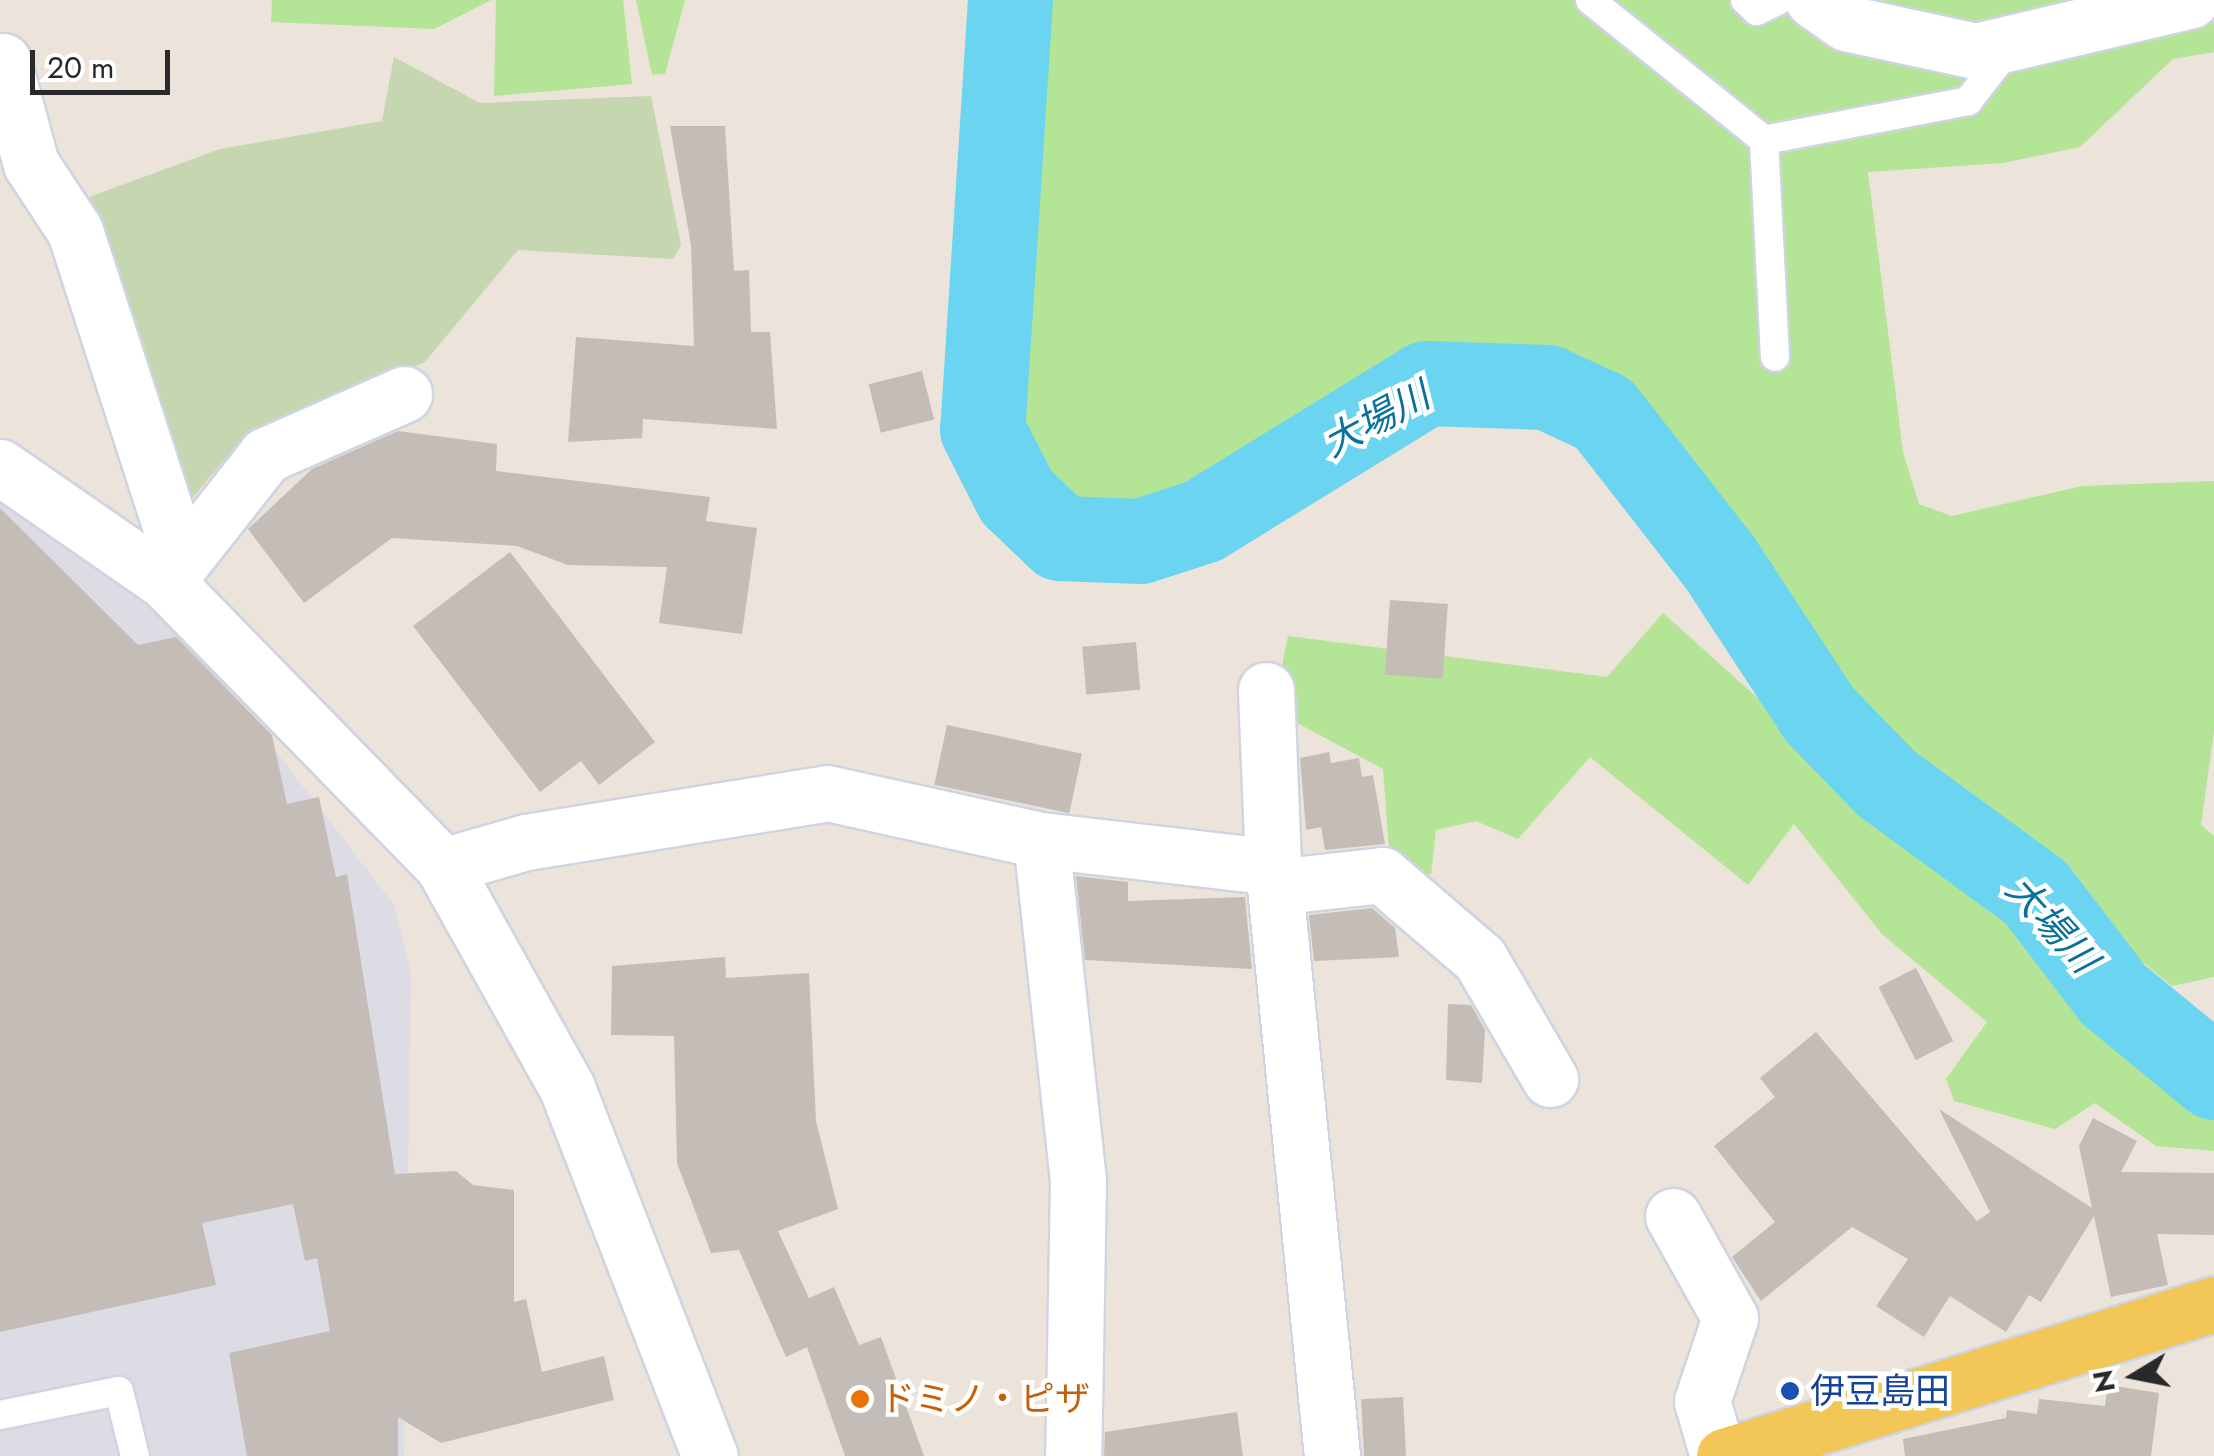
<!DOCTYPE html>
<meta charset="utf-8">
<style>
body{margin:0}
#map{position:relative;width:2214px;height:1456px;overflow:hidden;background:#ece3da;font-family:Jost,"Noto Sans JP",sans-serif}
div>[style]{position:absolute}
.industrial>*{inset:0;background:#dddbe4}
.green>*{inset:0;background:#b4e495}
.cemetery>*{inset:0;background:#c5d6b1}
.river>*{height:85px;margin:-42.5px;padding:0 42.5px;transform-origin:42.5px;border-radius:42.5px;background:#6ad4f1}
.building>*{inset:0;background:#c4bdb7;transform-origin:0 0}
.roads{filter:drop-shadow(2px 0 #cfd4e2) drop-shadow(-2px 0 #cfd4e2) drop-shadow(0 2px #cfd4e2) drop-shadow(0 -2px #cfd4e2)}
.lane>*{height:28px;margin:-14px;padding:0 14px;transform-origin:14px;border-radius:14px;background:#fff}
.street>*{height:55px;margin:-27.5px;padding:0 27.5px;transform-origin:27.5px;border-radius:27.5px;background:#fff}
.secondary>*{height:55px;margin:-27.5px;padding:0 27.5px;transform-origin:27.5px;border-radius:27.5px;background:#fff}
.primary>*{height:55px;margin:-27.5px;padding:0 27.5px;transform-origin:27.5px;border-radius:27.5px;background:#f3c757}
.dots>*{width:28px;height:28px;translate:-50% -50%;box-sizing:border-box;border:5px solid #fff;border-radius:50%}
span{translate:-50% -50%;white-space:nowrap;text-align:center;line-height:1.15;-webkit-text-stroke:9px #fff;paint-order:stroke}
.transit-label{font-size:35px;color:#164399}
.left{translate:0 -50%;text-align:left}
.food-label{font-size:35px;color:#c56008}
.water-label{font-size:38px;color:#0a719b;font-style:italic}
.north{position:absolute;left:2084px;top:1326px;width:100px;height:100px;-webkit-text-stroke:8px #fff;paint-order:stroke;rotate:260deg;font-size:28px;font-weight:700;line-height:40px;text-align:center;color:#292929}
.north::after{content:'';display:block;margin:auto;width:35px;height:45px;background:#292929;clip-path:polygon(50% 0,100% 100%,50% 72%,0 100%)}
.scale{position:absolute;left:30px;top:50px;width:140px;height:45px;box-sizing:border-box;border:5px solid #292929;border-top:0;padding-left:12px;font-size:30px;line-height:35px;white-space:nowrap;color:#292929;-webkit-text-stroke:8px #fff;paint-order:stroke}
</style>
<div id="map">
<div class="industrial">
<i style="clip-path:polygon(0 494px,162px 603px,394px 905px,411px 974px,404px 1456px,0 1456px)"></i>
</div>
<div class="green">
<i style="clip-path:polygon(272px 0,491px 0,434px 29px,271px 22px)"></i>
<i style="clip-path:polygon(496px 0,623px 0,632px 84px,494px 96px)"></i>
<i style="clip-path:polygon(636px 0,685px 0,665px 74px,652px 75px)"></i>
<i style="clip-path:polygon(1039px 0,2214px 0,2214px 52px,2173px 59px,2080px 147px,2003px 163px,1868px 172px,1903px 452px,1919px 504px,1952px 516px,2082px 486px,2214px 481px,2214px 731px,2201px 825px,2214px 836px,2214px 977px,2172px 986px,1874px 744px,1639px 436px,1551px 366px,1437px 363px,1375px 411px,1205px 503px,1100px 521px,1050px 491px,1002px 423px)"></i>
<i style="clip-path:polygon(1663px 613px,2086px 993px,2152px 1064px,2214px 1093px,2214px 1151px,2156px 1146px,2095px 1103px,2055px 1129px,1954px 1101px,1946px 1079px,1987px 1022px,1882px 934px,1794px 824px,1748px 885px,1590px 757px,1518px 839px,1476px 821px,1436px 830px,1431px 875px,1390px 862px,1383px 769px,1273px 710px,1288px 636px,1607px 677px)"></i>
</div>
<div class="cemetery">
<i style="clip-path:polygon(394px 57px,480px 103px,651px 96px,681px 245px,673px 259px,518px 250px,424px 363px,249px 430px,184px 508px,81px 200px,220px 149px,382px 121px)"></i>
</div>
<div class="river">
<i style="left:1010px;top:0;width:430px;rotate:93.7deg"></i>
<i style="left:982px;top:429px;width:75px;rotate:63.1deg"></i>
<i style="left:1016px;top:496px;width:61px;rotate:43.7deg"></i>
<i style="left:1060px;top:538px;width:80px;rotate:2.1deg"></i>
<i style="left:1140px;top:541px;width:65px;rotate:-17.9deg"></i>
<i style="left:1202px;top:521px;width:263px;rotate:-31.6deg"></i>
<i style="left:1426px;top:383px;width:121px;rotate:1.9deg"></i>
<i style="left:1547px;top:387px;width:62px;rotate:24.9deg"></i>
<i style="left:1603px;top:413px;width:190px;rotate:52deg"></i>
<i style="left:1720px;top:563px;width:181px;rotate:56.7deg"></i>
<i style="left:1819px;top:714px;width:96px;rotate:45.8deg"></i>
<i style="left:1886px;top:783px;width:185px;rotate:36.2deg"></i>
<i style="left:2035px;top:892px;width:128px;rotate:52.6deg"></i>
<i style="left:2113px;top:994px;width:131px;rotate:39.4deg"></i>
</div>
<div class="building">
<i style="clip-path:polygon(670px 126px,725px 126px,734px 271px,749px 270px,751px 332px,770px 332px,777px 429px,643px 419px,642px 438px,568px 442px,576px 337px,694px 346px,691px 245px)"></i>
<i style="left:922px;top:371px;width:50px;height:55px;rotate:76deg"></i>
<i style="clip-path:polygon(398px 431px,497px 444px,496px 471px,710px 497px,706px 521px,757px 528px,742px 634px,659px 623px,667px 567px,568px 565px,517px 546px,392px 538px,304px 603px,248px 529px,312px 469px)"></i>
<i style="clip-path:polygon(0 508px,138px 645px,176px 637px,272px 735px,287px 804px,319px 797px,336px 877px,347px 874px,395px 1174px,456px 1171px,473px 1185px,514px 1190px,514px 1302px,526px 1299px,542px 1372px,604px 1356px,614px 1400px,441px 1443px,398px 1417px,398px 1456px,247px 1456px,229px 1353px,330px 1331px,317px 1258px,305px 1261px,293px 1204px,202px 1223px,216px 1285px,0 1332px)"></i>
<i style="clip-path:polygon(510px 552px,655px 742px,599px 785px,581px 761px,540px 792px,413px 626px)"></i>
<i style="left:1390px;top:600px;width:58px;height:75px;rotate:4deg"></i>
<i style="left:1136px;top:642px;width:48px;height:54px;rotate:85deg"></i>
<i style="left:947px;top:725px;width:138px;height:61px;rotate:12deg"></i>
<i style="clip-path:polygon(1329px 752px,1331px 763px,1359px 758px,1362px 777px,1373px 775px,1385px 844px,1325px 850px,1321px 827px,1306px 830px,1300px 758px)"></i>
<i style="clip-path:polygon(1076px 876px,1128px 882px,1128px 901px,1245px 897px,1252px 969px,1085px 960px)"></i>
<i style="clip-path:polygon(1372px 908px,1395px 928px,1399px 957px,1314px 961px,1309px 915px)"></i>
<i style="clip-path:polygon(725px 957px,726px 978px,809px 973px,816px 1121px,838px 1209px,778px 1231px,809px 1298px,834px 1287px,859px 1345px,881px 1337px,924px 1456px,845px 1456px,807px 1347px,786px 1357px,739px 1250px,711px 1253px,677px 1163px,674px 1036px,611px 1035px,612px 966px)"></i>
<i style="left:1916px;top:968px;width:82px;height:42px;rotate:63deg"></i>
<i style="clip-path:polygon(1448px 1004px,1471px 1005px,1485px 1030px,1482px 1083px,1446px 1080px)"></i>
<i style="clip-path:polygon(1816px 1032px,1977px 1221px,1990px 1212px,1939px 1109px,2092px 1208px,2079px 1146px,2093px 1118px,2137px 1141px,2121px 1172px,2214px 1173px,2214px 1235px,2157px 1234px,2168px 1285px,2111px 1297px,2094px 1216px,2041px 1302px,2029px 1295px,2006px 1332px,1950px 1296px,1924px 1337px,1876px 1306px,1908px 1259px,1852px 1227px,1761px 1301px,1732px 1257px,1775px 1222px,1714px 1146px,1775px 1097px,1760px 1078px)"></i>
<i style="clip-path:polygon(2108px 1385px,2159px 1393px,2151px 1456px,1905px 1456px,1903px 1439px,2006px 1418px,2007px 1410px,2037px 1414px,2039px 1399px,2105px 1406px)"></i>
<i style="left:1403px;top:1397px;width:59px;height:42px;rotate:87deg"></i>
<i style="clip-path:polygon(1237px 1412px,1243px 1456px,1104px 1456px,1105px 1432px)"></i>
</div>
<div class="roads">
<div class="lane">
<i style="left:1590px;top:0;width:223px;rotate:38.8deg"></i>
<i style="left:1764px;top:140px;width:208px;rotate:-10.8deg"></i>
<i style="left:1968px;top:101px;width:68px;rotate:-52.1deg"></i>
<i style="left:1745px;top:0;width:16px;rotate:43deg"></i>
<i style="left:1757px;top:11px;width:25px;rotate:-26deg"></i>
<i style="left:1764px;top:140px;width:217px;rotate:87.1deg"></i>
<i style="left:0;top:1415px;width:121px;rotate:-11.4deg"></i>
<i style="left:119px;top:1391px;width:67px;rotate:76.2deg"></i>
</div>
<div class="street">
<i style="left:1813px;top:0;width:40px;rotate:34.9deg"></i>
<i style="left:1846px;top:23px;width:133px;rotate:12.2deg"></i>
<i style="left:1976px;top:51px;width:221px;rotate:-13.3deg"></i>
<i style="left:3px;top:61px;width:107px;rotate:74.8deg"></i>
<i style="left:31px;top:164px;width:80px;rotate:56.7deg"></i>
<i style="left:75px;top:231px;width:342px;rotate:72.1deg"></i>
<i style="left:166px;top:582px;width:162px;rotate:-51.8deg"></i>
<i style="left:266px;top:455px;width:151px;rotate:-23.8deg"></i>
<i style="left:1266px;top:690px;width:177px;rotate:87.7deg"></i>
<i style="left:1273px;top:867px;width:592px;rotate:84.28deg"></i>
<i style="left:1041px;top:840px;width:343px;rotate:83.8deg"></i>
<i style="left:1078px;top:1181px;width:275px;rotate:91deg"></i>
<i style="left:443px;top:866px;width:86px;rotate:-16.1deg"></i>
<i style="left:526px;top:842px;width:305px;rotate:-9.2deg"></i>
<i style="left:827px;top:793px;width:219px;rotate:12.4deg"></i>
<i style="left:1041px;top:840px;width:234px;rotate:6.6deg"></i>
<i style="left:1275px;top:887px;width:108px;rotate:-6.4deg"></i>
<i style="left:1382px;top:875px;width:129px;rotate:40.6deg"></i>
<i style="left:1480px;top:959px;width:139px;rotate:59.7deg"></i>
<i style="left:1673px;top:1216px;width:117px;rotate:60.8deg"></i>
<i style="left:1730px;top:1318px;width:88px;rotate:108.6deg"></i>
<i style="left:1702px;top:1401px;width:57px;rotate:73.8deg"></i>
</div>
<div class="secondary">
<i style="left:0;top:467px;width:202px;rotate:34.7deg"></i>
<i style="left:166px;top:582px;width:397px;rotate:45.7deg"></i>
<i style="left:443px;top:866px;width:254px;rotate:60.8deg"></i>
<i style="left:567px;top:1088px;width:395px;rotate:68.8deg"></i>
</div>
<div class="primary">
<i style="left:1724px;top:1456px;width:513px;rotate:-17.23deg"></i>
</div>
</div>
<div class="dots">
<i style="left:1790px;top:1391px;background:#1a4fb4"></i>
<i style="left:860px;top:1399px;background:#e8710a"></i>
</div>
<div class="transit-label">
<span class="left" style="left:1810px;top:1391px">伊豆島田</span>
</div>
<div class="food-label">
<span class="left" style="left:880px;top:1399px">ドミノ・ピザ</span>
</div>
<div class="water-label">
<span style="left:1376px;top:419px;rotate:-28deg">大場川</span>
<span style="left:2052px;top:924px;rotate:48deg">大場川</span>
</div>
<div class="north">N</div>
<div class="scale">20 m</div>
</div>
